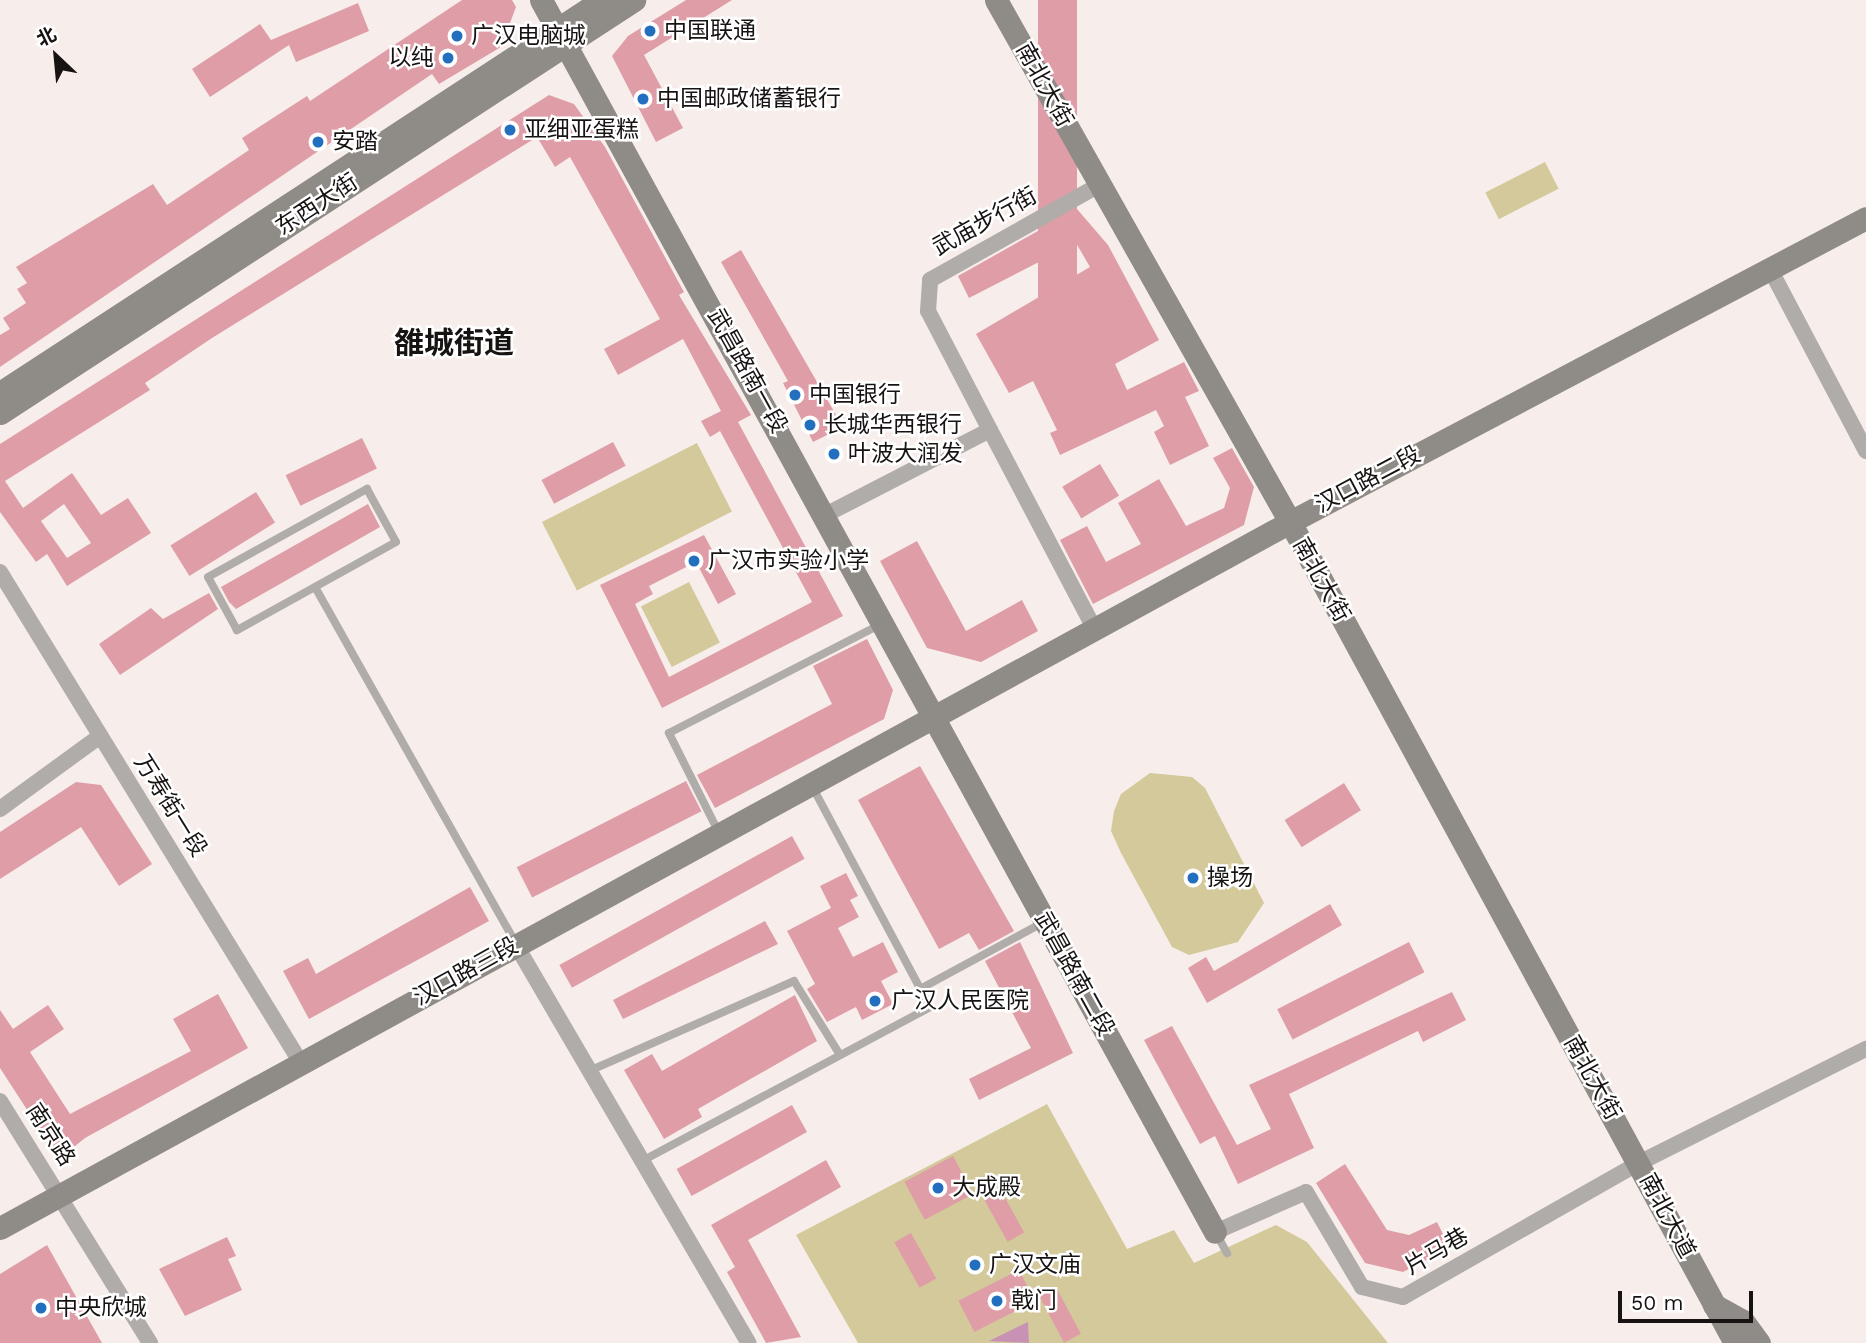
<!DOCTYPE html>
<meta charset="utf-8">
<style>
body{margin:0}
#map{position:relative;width:1866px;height:1343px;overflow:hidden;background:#f7eeeb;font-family:"Work Sans","Noto Sans SC",sans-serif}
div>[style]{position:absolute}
.green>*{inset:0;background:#d4c99a;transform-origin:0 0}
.water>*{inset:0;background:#c892b5}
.building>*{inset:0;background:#df9da7;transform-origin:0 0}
.lane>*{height:8px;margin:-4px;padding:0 4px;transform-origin:4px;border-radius:4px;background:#afacaa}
.street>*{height:16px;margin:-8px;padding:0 8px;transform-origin:8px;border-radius:8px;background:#afacaa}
.secondary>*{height:23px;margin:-11.5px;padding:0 11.5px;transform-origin:11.5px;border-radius:11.5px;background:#8f8b87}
.dots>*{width:19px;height:19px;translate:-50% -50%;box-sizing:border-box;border:4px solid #fff;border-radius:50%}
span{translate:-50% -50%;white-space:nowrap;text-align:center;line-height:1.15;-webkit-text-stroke:5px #fff;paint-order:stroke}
.poi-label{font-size:23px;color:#161312}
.left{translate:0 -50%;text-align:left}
.right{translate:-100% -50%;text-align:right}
.street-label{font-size:23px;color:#161312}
.district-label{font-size:30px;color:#161312;font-weight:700}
.north{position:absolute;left:21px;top:21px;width:70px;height:70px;-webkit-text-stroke:5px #fff;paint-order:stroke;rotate:334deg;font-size:19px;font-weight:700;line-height:28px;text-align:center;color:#161312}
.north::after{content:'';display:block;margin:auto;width:24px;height:32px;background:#161312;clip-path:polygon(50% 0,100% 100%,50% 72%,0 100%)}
.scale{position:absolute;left:1618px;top:1291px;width:135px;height:32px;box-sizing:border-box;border:4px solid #161312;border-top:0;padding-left:9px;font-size:21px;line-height:24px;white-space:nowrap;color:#161312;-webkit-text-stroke:5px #fff;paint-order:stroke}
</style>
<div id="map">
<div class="green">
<i style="left:1545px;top:162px;width:30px;height:67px;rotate:63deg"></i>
<i style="left:697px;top:443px;width:77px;height:174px;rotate:63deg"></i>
<i style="left:689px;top:582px;width:68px;height:54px;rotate:63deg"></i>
<i style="clip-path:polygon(1150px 773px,1192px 777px,1205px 788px,1264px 903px,1238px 942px,1189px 955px,1172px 947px,1121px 853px,1111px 831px,1114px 811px,1121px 794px)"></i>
<i style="clip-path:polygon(1047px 1104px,1127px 1249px,1174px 1230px,1194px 1263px,1276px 1225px,1307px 1242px,1388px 1343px,858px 1343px,796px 1235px)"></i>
</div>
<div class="water">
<i style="clip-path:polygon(1028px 1322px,1029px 1343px,989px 1341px)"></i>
</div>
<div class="building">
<i style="clip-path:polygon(462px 0,512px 0,516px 7px,501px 47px,439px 84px,432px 74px,0 367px,0 335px,10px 329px,3px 318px,26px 303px,17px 289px,27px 283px,16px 267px,153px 184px,167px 205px,249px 150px,242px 138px,307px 96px,310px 101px)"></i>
<i style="clip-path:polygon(686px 0,732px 0,644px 55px,683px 128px,656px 142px,612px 56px,628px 36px)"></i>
<i style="left:1038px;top:0;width:39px;height:372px"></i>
<i style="clip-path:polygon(358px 3px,369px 31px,296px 62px,289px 45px,210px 97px,192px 69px,260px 24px,271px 40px)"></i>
<i style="clip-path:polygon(evenodd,549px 95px,574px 104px,605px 147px,684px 292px,679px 295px,751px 415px,738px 422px,843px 616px,662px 708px,600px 585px,704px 535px,736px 594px,718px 604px,696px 562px,649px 586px,653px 594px,635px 604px,669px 677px,812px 602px,720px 431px,710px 437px,701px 421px,721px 411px,683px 339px,618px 375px,604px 349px,660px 319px,570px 157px,555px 167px,537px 137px,212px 338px,145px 383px,150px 390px,5px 481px,23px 508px,72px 473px,101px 515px,128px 498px,151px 533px,67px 586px,47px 554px,36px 562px,0 512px,0 444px,549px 95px,64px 504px,91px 543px,67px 558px,41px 521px,64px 504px)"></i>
<i style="clip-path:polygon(1077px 209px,1108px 245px,1159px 340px,1115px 364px,1127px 390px,1184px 362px,1199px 391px,1185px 397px,1209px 446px,1170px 465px,1154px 432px,1164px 426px,1156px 410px,1060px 455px,1050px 433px,1057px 430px,1033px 381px,1009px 393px,976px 334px,1090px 267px,1076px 243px,969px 298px,958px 276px)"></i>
<i style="clip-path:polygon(741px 250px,843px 427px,813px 442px,783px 383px,788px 381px,721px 262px)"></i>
<i style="left:362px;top:438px;width:34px;height:85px;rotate:64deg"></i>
<i style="left:613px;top:442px;width:27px;height:81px;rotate:62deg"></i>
<i style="clip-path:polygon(1232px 448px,1254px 487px,1244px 525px,1093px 604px,1060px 540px,1087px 526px,1106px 562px,1141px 544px,1118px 503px,1159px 479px,1186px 526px,1224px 508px,1230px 488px,1213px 458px)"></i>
<i style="left:1100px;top:464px;width:37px;height:44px;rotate:59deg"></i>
<i style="left:256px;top:492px;width:36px;height:101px;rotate:58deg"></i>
<i style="clip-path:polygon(368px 504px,380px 527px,236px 609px,229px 602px,221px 587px)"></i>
<i style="clip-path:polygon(917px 541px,966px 631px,1022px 600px,1038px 631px,981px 662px,927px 648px,880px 561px)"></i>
<i style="clip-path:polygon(209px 593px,218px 609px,120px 675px,99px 644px,151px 608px,163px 619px)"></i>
<i style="clip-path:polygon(867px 639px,893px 690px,884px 719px,715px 808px,697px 775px,832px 704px,813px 666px)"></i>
<i style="clip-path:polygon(920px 766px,1014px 931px,979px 950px,969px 933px,939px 949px,858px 800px)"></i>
<i style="left:686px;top:781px;width:34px;height:190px;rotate:63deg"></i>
<i style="clip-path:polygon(76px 782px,101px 785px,152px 864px,119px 886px,81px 827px,0 879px,0 832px)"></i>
<i style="left:1344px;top:783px;width:32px;height:70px;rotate:58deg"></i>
<i style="left:792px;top:836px;width:26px;height:266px;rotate:61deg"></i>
<i style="clip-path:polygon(846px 873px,858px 896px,850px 900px,859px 917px,838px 928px,853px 957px,883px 942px,898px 972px,881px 981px,893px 1004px,862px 1020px,856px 1007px,827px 1022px,807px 989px,815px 984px,787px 931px,831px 908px,820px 886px)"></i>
<i style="clip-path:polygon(470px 887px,489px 921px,309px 1019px,283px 971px,308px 958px,316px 974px)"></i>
<i style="clip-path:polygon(1330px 904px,1342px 925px,1207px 1003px,1188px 968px,1206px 957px,1214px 971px)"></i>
<i style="clip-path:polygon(765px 921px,778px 944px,623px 1019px,613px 1000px)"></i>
<i style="clip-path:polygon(1020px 942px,1073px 1053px,979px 1100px,969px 1079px,1031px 1048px,985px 961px)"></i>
<i style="left:1409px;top:942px;width:34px;height:148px;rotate:63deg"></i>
<i style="clip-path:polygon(1452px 992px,1466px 1020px,1423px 1042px,1418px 1031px,1289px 1094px,1314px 1148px,1238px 1184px,1215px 1136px,1200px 1144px,1144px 1040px,1172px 1026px,1237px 1145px,1271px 1129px,1249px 1085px)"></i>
<i style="clip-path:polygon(218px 994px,248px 1048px,85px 1138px,59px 1159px,0 1068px,0 1010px,13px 1029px,48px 1005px,64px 1029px,30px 1052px,70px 1114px,191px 1051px,173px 1019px)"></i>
<i style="clip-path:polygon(795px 995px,817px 1041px,698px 1109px,702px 1117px,664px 1139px,624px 1070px,652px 1054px,662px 1071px)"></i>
<i style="left:792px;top:1105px;width:31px;height:132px;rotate:61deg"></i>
<i style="left:953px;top:1156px;width:43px;height:55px;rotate:62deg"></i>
<i style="clip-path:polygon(826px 1160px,841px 1187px,748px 1240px,801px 1337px,766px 1343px,727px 1272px,735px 1267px,711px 1225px)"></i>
<i style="clip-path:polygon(1345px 1164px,1387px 1230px,1409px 1235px,1437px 1222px,1450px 1248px,1403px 1272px,1365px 1263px,1316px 1183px)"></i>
<i style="left:999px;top:1187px;width:52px;height:19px;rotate:61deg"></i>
<i style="left:911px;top:1233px;width:52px;height:19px;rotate:61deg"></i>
<i style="clip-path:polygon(227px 1237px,236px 1256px,228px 1259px,242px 1290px,185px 1316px,159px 1269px)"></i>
<i style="clip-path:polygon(47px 1245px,102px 1343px,0 1343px,0 1274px)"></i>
<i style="left:1019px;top:1270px;width:35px;height:68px;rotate:63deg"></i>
<i style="left:1056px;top:1287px;width:53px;height:19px;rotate:62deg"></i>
</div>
<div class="lane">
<i style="left:367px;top:489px;width:60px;rotate:61.3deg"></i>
<i style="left:396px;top:542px;width:182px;rotate:151deg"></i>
<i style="left:237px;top:630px;width:60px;rotate:-118.7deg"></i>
<i style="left:208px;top:577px;width:182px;rotate:-29deg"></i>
<i style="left:315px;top:587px;width:407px;rotate:60.6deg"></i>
<i style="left:719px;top:833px;width:112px;rotate:-116.6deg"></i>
<i style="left:669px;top:733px;width:238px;rotate:-27.2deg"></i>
<i style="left:920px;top:989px;width:141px;rotate:-28.4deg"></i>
<i style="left:589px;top:1071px;width:224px;rotate:-23.7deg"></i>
<i style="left:794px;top:981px;width:87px;rotate:58.1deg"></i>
<i style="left:642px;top:1161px;width:327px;rotate:-28.1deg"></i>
<i style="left:930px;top:1007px;width:251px;rotate:-118.1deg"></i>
<i style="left:1217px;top:1235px;width:21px;rotate:61deg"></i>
</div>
<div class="street">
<i style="left:1769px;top:267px;width:208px;rotate:62.2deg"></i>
<i style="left:990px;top:430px;width:224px;rotate:62.3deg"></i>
<i style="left:827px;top:514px;width:183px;rotate:-27.3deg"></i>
<i style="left:990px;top:430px;width:134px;rotate:-117.5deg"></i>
<i style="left:928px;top:311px;width:31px;rotate:-86deg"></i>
<i style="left:930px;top:280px;width:194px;rotate:-29.3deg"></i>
<i style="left:0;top:572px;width:576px;rotate:58.49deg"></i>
<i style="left:0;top:809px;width:124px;rotate:-36.1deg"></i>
<i style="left:516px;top:945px;width:461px;rotate:59.7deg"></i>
<i style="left:0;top:1101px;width:285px;rotate:58.2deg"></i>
<i style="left:1215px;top:1232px;width:99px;rotate:-23.7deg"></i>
<i style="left:1306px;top:1192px;width:110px;rotate:59.5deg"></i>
<i style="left:1362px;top:1287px;width:42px;rotate:13.7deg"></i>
<i style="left:1403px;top:1297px;width:271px;rotate:-29.6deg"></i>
<i style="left:1639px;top:1163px;width:254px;rotate:-26.7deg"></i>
</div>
<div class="secondary">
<i style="left:541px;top:0;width:1404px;rotate:61.32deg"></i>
<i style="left:996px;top:0;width:599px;rotate:60.61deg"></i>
<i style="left:1290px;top:522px;width:934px;rotate:61.54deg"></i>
<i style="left:0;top:393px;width:719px;rotate:-33.14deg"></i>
<i style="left:0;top:413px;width:757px;rotate:-33.08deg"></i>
<i style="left:0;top:1228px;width:1471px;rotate:-28.69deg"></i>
<i style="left:1290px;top:522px;width:651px;rotate:-27.82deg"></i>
<i style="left:1714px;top:1305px;width:33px;rotate:29deg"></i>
<i style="left:1743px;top:1321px;width:27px;rotate:54deg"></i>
</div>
<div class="dots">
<i style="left:650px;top:31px;background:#216fbe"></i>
<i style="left:457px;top:36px;background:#216fbe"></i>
<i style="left:448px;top:58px;background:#216fbe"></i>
<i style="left:643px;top:99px;background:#216fbe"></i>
<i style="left:510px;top:130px;background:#216fbe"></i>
<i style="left:318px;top:142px;background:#216fbe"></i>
<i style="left:795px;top:395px;background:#216fbe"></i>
<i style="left:810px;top:425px;background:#216fbe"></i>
<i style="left:834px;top:454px;background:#216fbe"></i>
<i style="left:694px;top:561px;background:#216fbe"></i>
<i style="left:1193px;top:878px;background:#216fbe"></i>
<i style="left:875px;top:1001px;background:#216fbe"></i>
<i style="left:938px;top:1188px;background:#216fbe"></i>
<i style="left:975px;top:1265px;background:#216fbe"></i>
<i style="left:997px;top:1301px;background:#216fbe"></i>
<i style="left:41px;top:1308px;background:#216fbe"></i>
</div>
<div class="poi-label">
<span class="left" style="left:664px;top:31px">中国联通</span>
<span class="left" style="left:471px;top:36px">广汉电脑城</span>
<span class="right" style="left:434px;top:58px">以纯</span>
<span class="left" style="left:657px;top:99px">中国邮政储蓄银行</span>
<span class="left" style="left:524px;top:130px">亚细亚蛋糕</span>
<span class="left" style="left:332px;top:142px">安踏</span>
<span class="left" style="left:809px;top:395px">中国银行</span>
<span class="left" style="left:824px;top:425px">长城华西银行</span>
<span class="left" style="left:848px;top:454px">叶波大润发</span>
<span class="left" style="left:708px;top:561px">广汉市实验小学</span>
<span class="left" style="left:1207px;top:878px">操场</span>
<span class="left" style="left:891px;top:1001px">广汉人民医院</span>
<span class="left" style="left:952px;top:1188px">大成殿</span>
<span class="left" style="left:989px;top:1265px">广汉文庙</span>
<span class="left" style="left:1011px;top:1301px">戟门</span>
<span class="left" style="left:55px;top:1308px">中央欣城</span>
</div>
<div class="street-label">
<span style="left:1044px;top:85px;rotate:61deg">南北大街</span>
<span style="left:317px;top:205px;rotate:-33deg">东西大街</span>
<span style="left:985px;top:222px;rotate:-29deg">武庙步行街</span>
<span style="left:747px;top:371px;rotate:61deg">武昌路南一段</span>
<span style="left:1368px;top:480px;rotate:-28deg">汉口路二段</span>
<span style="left:1321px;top:580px;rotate:61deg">南北大街</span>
<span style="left:170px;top:806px;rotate:58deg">万寿街一段</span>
<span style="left:466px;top:972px;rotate:-29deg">汉口路三段</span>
<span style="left:1074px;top:974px;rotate:61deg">武昌路南二段</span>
<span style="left:1592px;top:1078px;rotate:61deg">南北大街</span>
<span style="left:50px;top:1135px;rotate:57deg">南京路</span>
<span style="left:1667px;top:1216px;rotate:62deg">南北大道</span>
<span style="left:1437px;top:1252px;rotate:-30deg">片马巷</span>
</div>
<div class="district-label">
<span style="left:454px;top:343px">雒城街道</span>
</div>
<div class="north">北</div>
<div class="scale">50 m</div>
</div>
